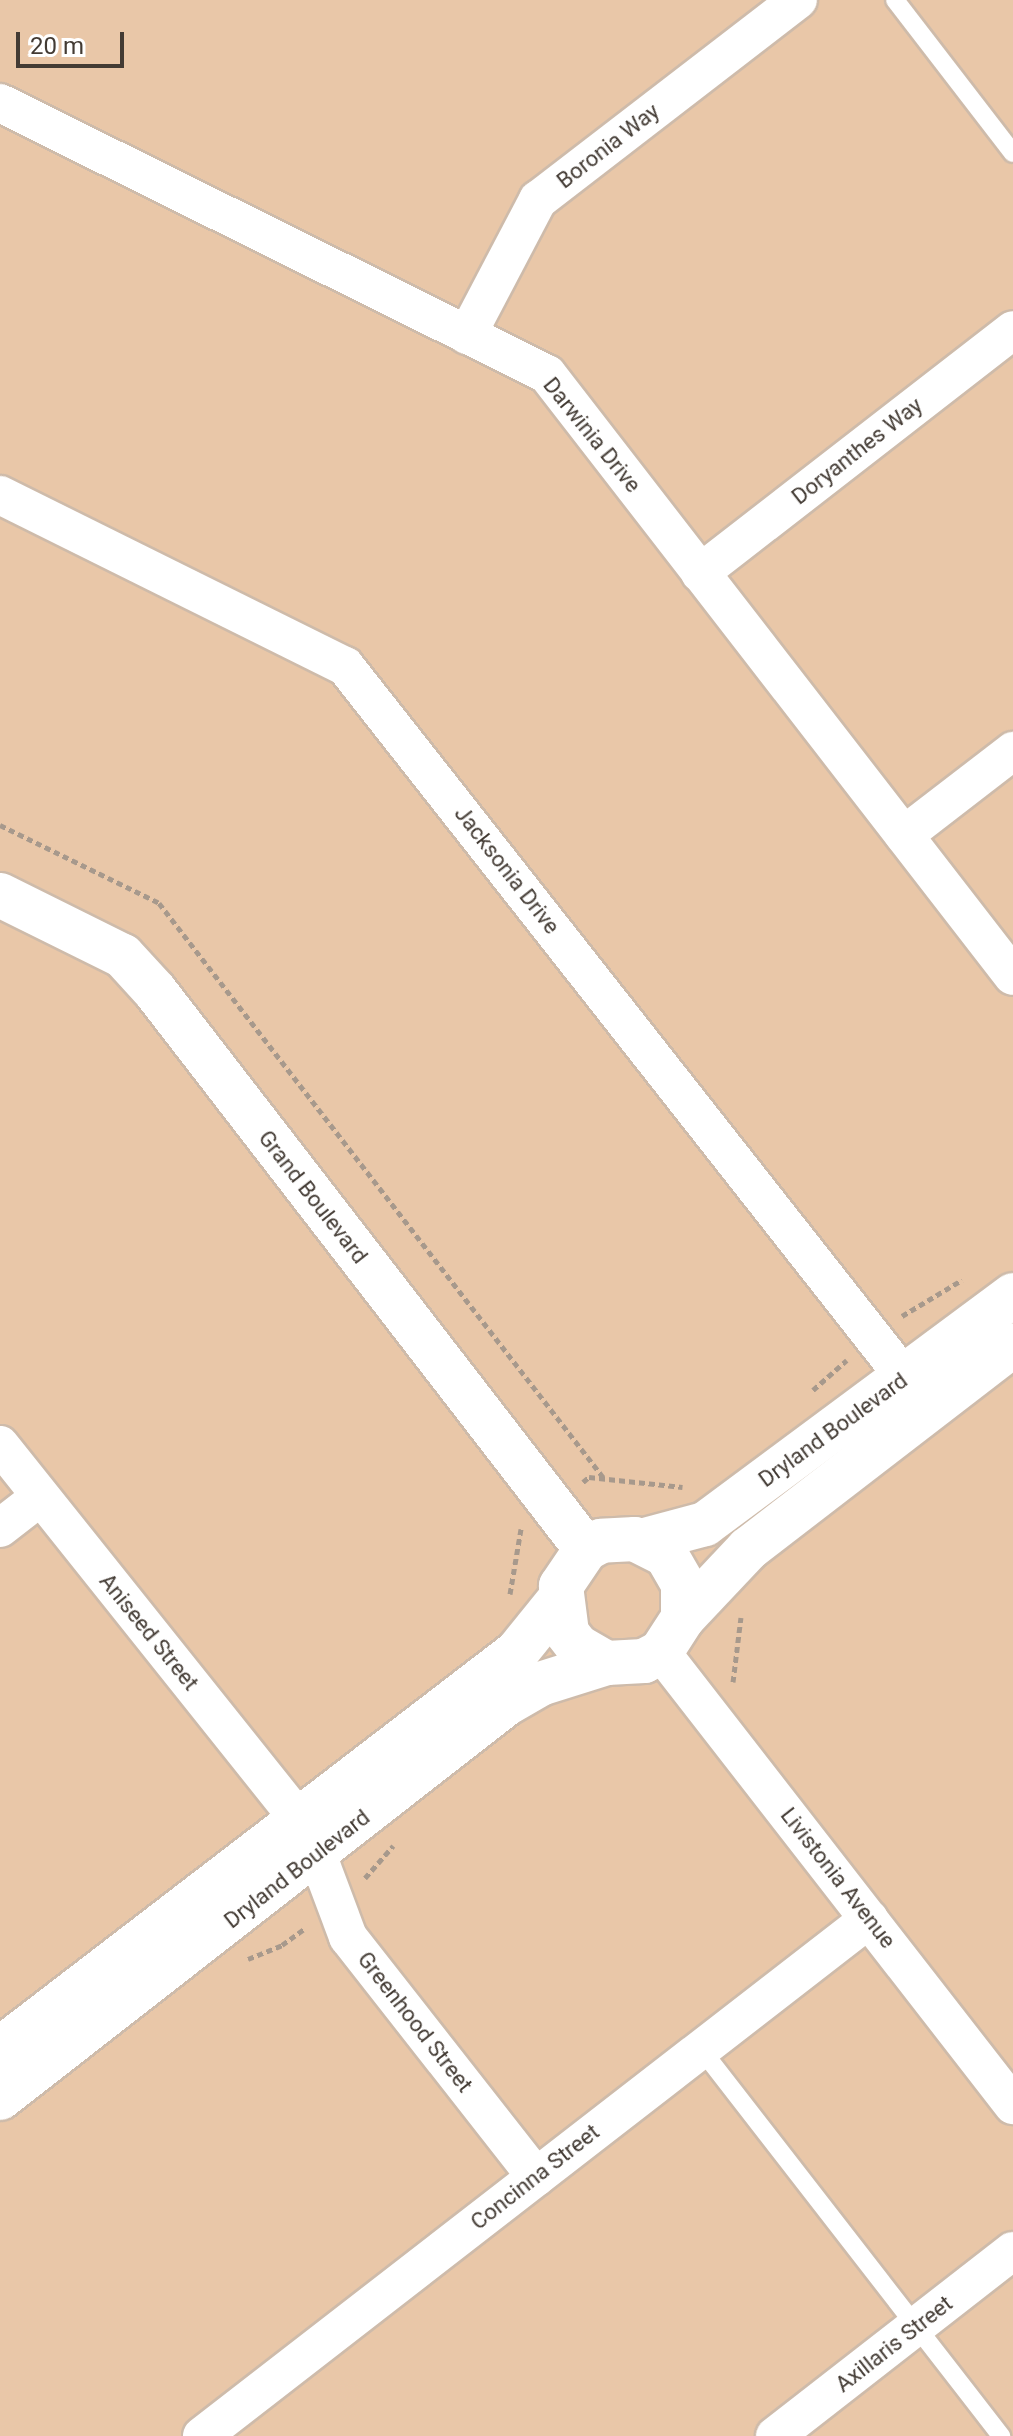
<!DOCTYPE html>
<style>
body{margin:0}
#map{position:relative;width:1013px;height:2436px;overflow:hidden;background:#f6e2d1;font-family:Roboto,sans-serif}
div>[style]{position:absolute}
.green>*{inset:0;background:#e9c7a8;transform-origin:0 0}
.path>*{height:5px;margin-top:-2.5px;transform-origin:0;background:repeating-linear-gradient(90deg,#a7998c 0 6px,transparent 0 10px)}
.roads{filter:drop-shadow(2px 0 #cebbaa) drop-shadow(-2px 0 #cebbaa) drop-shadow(0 2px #cebbaa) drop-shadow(0 -2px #cebbaa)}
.service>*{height:18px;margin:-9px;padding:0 9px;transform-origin:9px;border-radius:9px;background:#fff}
.minor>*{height:38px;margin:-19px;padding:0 19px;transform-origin:19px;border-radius:19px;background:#fff}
.tertiary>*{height:44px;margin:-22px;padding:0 22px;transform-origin:22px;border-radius:22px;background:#fff}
span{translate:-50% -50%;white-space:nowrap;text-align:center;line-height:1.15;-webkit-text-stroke:7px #fff;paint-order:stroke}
.street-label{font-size:22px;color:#433b34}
.scale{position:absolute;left:16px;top:32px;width:108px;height:36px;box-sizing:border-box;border:4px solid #433b34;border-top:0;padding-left:10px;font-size:24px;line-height:28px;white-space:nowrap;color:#433b34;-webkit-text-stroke:6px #fff;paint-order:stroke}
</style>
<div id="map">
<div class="green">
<i style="left:0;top:0;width:1013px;height:2436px"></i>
</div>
<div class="path">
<i style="left:0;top:825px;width:177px;rotate:26.1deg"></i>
<i style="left:159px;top:903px;width:726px;rotate:52.28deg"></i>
<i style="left:902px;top:1316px;width:70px;rotate:-31deg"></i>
<i style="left:813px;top:1390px;width:45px;rotate:-41.4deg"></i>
<i style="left:583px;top:1482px;width:8px;rotate:-40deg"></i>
<i style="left:589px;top:1477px;width:94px;rotate:6.1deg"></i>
<i style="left:510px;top:1594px;width:66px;rotate:-80.4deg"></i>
<i style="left:733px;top:1682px;width:65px;rotate:-83deg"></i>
<i style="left:365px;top:1878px;width:43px;rotate:-48.8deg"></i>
<i style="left:248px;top:1959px;width:37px;rotate:-22deg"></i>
<i style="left:282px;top:1945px;width:29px;rotate:-36deg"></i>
</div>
<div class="roads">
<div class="service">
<i style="left:895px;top:0;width:193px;rotate:52.4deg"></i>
<i style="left:701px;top:2049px;width:490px;rotate:52.2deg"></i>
</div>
<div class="minor">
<i style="left:0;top:103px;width:610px;rotate:26.36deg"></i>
<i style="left:547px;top:374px;width:761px;rotate:52.26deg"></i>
<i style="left:467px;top:335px;width:153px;rotate:-62.3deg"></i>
<i style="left:538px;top:200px;width:328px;rotate:-37.6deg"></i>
<i style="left:0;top:495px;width:385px;rotate:26.4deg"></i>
<i style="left:345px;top:666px;width:906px;rotate:51.81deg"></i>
<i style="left:700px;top:573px;width:396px;rotate:-37.8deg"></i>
<i style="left:904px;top:835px;width:138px;rotate:-37.6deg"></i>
<i style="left:0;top:1445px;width:479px;rotate:51.4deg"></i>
<i style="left:0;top:1528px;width:51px;rotate:-37.8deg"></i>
<i style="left:661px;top:1652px;width:574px;rotate:52.15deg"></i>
<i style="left:317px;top:1854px;width:89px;rotate:69.5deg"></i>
<i style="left:348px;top:1937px;width:305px;rotate:51.9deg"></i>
<i style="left:202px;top:2436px;width:844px;rotate:-37.78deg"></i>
<i style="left:775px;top:2436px;width:301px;rotate:-37.9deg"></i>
</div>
<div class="tertiary">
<i style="left:0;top:895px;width:137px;rotate:26.4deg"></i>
<i style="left:123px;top:956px;width:47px;rotate:47.6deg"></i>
<i style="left:155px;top:991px;width:705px;rotate:52.32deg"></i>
<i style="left:641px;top:1541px;width:66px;rotate:-14.9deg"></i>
<i style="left:705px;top:1524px;width:384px;rotate:-36.6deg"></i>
<i style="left:683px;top:1618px;width:95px;rotate:-46.7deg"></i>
<i style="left:748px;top:1549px;width:334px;rotate:-37.6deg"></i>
<i style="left:0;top:2049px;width:652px;rotate:-37.52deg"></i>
<i style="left:517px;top:1652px;width:67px;rotate:-51.1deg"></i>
<i style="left:0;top:2098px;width:641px;rotate:-37.91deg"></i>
<i style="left:506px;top:1704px;width:39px;rotate:-30deg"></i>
<i style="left:540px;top:1684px;width:70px;rotate:-17.4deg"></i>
<i style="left:607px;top:1663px;width:37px;rotate:-3deg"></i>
<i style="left:644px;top:1661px;width:19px;rotate:-28deg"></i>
<i style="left:661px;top:1652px;width:40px;rotate:-57.1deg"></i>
<i style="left:683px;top:1618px;width:34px;rotate:-90deg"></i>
<i style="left:683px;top:1584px;width:34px;rotate:-120deg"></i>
<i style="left:666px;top:1555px;width:35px;rotate:-153deg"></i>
<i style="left:635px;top:1539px;width:34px;rotate:177deg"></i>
<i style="left:601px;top:1541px;width:17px;rotate:152deg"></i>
<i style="left:586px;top:1549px;width:45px;rotate:124deg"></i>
<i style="left:561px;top:1586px;width:47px;rotate:82.7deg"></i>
<i style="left:567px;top:1633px;width:16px;rotate:52deg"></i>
<i style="left:577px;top:1646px;width:34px;rotate:30deg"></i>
</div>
</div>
<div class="street-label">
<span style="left:608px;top:146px;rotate:-38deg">Boronia Way</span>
<span style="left:592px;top:435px;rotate:51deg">Darwinia Drive</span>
<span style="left:857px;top:451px;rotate:-38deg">Doryanthes Way</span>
<span style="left:507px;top:870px;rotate:52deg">Jacksonia Drive</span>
<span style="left:313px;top:1197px;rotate:52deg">Grand Boulevard</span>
<span style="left:833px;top:1430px;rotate:-36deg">Dryland Boulevard</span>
<span style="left:149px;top:1632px;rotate:51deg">Aniseed Street</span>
<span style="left:297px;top:1869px;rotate:-38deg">Dryland Boulevard</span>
<span style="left:838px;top:1878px;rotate:52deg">Livistonia Avenue</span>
<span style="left:415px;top:2022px;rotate:52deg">Greenhood Street</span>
<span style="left:535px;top:2177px;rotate:-38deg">Concinna Street</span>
<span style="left:894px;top:2344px;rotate:-38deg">Axillaris Street</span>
</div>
<div class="scale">20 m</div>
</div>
